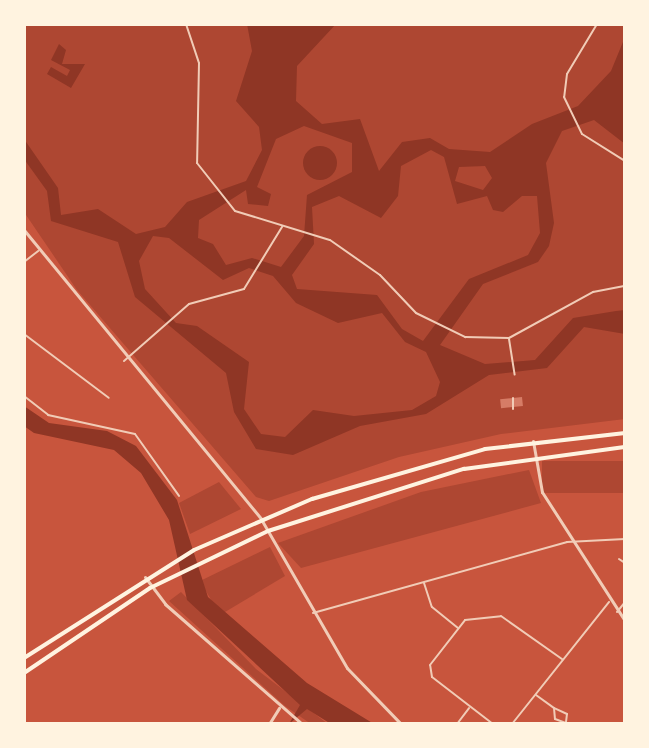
<!DOCTYPE html>
<style>
body{margin:0}
#map{position:relative;width:649px;height:748px;overflow:hidden;background:#c8553d;font-family:Jost,sans-serif}
div>[style]{position:absolute}
.green>*{inset:0;background:#ae4732;transform-origin:0 0}
.water>*{inset:0;background:#8f3625}
.round{border-radius:50%}
.building>*{inset:0;background:#d67c66;transform-origin:0 0}
.pedestrian>*{height:2px;margin:-1px;padding:0 1px;transform-origin:1px;border-radius:1px;background:#f1ccb7}
.minor>*{height:2px;margin:-1px;padding:0 1px;transform-origin:1px;border-radius:1px;background:#f1ccb7}
.tertiary>*{height:3px;margin:-1.5px;padding:0 1.5px;transform-origin:1.5px;border-radius:1.5px;background:#f1ccb7}
.primary>*{height:4px;margin:-2px;padding:0 2px;transform-origin:2px;border-radius:2px;background:#fff3e0}
span{translate:-50% -50%;white-space:nowrap;text-align:center;line-height:1.15;-webkit-text-stroke:6px #fff3e0;paint-order:stroke}
.frame{position:absolute;inset:0;border:26px solid #fff3e0;pointer-events:none}
</style>
<div id="map">
<div class="green">
<i style="clip-path:polygon(24px 24px,625px 24px,625px 419px,501px 434px,399px 457px,269px 501px,256px 497px,77px 290px,24px 212px)"></i>
<i style="left:625px;top:461px;width:32px;height:83px;rotate:90deg"></i>
<i style="clip-path:polygon(529px 470px,541px 503px,301px 568px,278px 543px,421px 492px)"></i>
<i style="clip-path:polygon(219px 482px,241px 509px,190px 534px,179px 503px)"></i>
<i style="clip-path:polygon(270px 547px,285px 576px,220px 615px,200px 581px)"></i>
<i style="clip-path:polygon(181px 592px,256px 669px,328px 724px,311px 724px,285px 706px,169px 601px)"></i>
</div>
<div class="water">
<i style="clip-path:polygon(evenodd,247px 24px,336px 24px,297px 66px,296px 101px,322px 124px,360px 119px,379px 171px,402px 142px,430px 138px,449px 149px,490px 152px,532px 124px,578px 106px,611px 71px,625px 37px,625px 144px,594px 120px,562px 131px,546px 163px,554px 223px,549px 246px,538px 262px,483px 284px,440px 345px,485px 364px,535px 360px,573px 318px,616px 311px,625px 310px,625px 334px,584px 327px,547px 368px,489px 375px,426px 414px,360px 426px,293px 455px,256px 449px,234px 412px,226px 373px,135px 297px,118px 242px,51px 221px,47px 191px,24px 159px,24px 139px,58px 188px,61px 215px,98px 209px,136px 234px,165px 227px,187px 202px,246px 181px,262px 150px,259px 127px,236px 101px,252px 51px,247px 24px,304px 126px,352px 143px,352px 172px,307px 195px,304px 236px,281px 267px,252px 258px,226px 265px,213px 244px,198px 238px,199px 220px,246px 190px,248px 204px,268px 206px,271px 194px,257px 187px,276px 139px,304px 126px,247px 24px,431px 150px,444px 157px,457px 204px,487px 196px,493px 210px,503px 212px,522px 196px,537px 196px,540px 233px,528px 255px,469px 279px,423px 341px,402px 329px,377px 295px,297px 289px,292px 275px,314px 244px,312px 207px,339px 196px,381px 218px,398px 196px,401px 166px,431px 150px,247px 24px,485px 166px,492px 178px,483px 190px,455px 181px,459px 167px,485px 166px,247px 24px,153px 236px,169px 238px,223px 280px,249px 268px,273px 276px,296px 303px,338px 323px,382px 313px,405px 342px,426px 352px,440px 382px,436px 396px,412px 410px,354px 416px,313px 410px,285px 437px,261px 434px,244px 409px,249px 362px,197px 326px,176px 323px,145px 289px,139px 261px,153px 236px)"></i>
<i style="clip-path:polygon(59px 44px,66px 50px,62px 64px,85px 64px,71px 88px,47px 74px,51px 67px,67px 76px,70px 70px,51px 60px)"></i>
<i class="round" style="left:303px;top:146px;width:34px;height:34px"></i>
<i style="clip-path:polygon(24px 406px,49px 423px,107px 431px,136px 446px,177px 500px,208px 597px,307px 683px,374px 724px,331px 724px,307px 709px,289px 724px,300px 705px,187px 600px,169px 520px,141px 473px,114px 450px,34px 433px,24px 426px)"></i>
</div>
<div class="building">
<i style="left:522px;top:397px;width:9px;height:22px;rotate:84deg"></i>
</div>
<div class="pedestrian">
<i style="left:186px;top:24px;width:41px;rotate:71.6deg"></i>
<i style="left:199px;top:63px;width:100px;rotate:91.1deg"></i>
<i style="left:197px;top:163px;width:61px;rotate:51.6deg"></i>
<i style="left:235px;top:211px;width:99px;rotate:17deg"></i>
<i style="left:330px;top:240px;width:61px;rotate:35deg"></i>
<i style="left:380px;top:275px;width:52px;rotate:46.5deg"></i>
<i style="left:416px;top:313px;width:55px;rotate:26.1deg"></i>
<i style="left:465px;top:337px;width:44px;rotate:1.3deg"></i>
<i style="left:509px;top:338px;width:96px;rotate:-28.7deg"></i>
<i style="left:593px;top:292px;width:33px;rotate:-11deg"></i>
<i style="left:597px;top:24px;width:58px;rotate:121deg"></i>
<i style="left:567px;top:74px;width:23px;rotate:97deg"></i>
<i style="left:564px;top:97px;width:41px;rotate:64.1deg"></i>
<i style="left:582px;top:134px;width:51px;rotate:32.1deg"></i>
<i style="left:509px;top:339px;width:36px;rotate:81deg"></i>
<i style="left:124px;top:361px;width:86px;rotate:-41.2deg"></i>
<i style="left:189px;top:304px;width:57px;rotate:-15.3deg"></i>
<i style="left:244px;top:289px;width:73px;rotate:-58.5deg"></i>
<i style="left:513px;top:398px;width:11px;rotate:90deg"></i>
</div>
<div class="minor">
<i style="left:24px;top:262px;width:18px;rotate:-38deg"></i>
<i style="left:24px;top:334px;width:106px;rotate:37deg"></i>
<i style="left:24px;top:396px;width:31px;rotate:38deg"></i>
<i style="left:48px;top:415px;width:89px;rotate:12.3deg"></i>
<i style="left:135px;top:434px;width:76px;rotate:54.6deg"></i>
<i style="left:619px;top:559px;width:7px;rotate:34deg"></i>
<i style="left:424px;top:583px;width:25px;rotate:72deg"></i>
<i style="left:432px;top:607px;width:33px;rotate:39deg"></i>
<i style="left:617px;top:612px;width:13px;rotate:-51deg"></i>
<i style="left:313px;top:613px;width:264px;rotate:-15.6deg"></i>
<i style="left:567px;top:542px;width:58px;rotate:-3deg"></i>
<i style="left:536px;top:695px;width:22px;rotate:36deg"></i>
<i style="left:566px;top:722px;width:8px;rotate:-83deg"></i>
<i style="left:567px;top:714px;width:14px;rotate:-155deg"></i>
<i style="left:554px;top:708px;width:11px;rotate:85deg"></i>
<i style="left:555px;top:719px;width:15px;rotate:20deg"></i>
<i style="left:457px;top:724px;width:20px;rotate:-53deg"></i>
<i style="left:493px;top:724px;width:77px;rotate:-142.4deg"></i>
<i style="left:432px;top:677px;width:12px;rotate:-99deg"></i>
<i style="left:430px;top:665px;width:57px;rotate:-52.1deg"></i>
<i style="left:465px;top:620px;width:36px;rotate:-6deg"></i>
<i style="left:501px;top:616px;width:75px;rotate:35.2deg"></i>
<i style="left:512px;top:724px;width:156px;rotate:-51.5deg"></i>
</div>
<div class="tertiary">
<i style="left:24px;top:230px;width:374px;rotate:50.6deg"></i>
<i style="left:261px;top:519px;width:172px;rotate:60deg"></i>
<i style="left:347px;top:668px;width:78px;rotate:46deg"></i>
<i style="left:533px;top:441px;width:52px;rotate:80deg"></i>
<i style="left:542px;top:492px;width:153px;rotate:57.2deg"></i>
<i style="left:145px;top:577px;width:34px;rotate:53deg"></i>
<i style="left:165px;top:604px;width:182px;rotate:41.2deg"></i>
<i style="left:269px;top:724px;width:19px;rotate:-58deg"></i>
</div>
<div class="primary">
<i style="left:24px;top:658px;width:201px;rotate:-32.4deg"></i>
<i style="left:194px;top:550px;width:129px;rotate:-23.4deg"></i>
<i style="left:312px;top:499px;width:180px;rotate:-16.1deg"></i>
<i style="left:485px;top:449px;width:141px;rotate:-6.5deg"></i>
<i style="left:24px;top:673px;width:152px;rotate:-34deg"></i>
<i style="left:150px;top:588px;width:131px;rotate:-25.8deg"></i>
<i style="left:268px;top:531px;width:206px;rotate:-17.6deg"></i>
<i style="left:464px;top:469px;width:162px;rotate:-7.8deg"></i>
</div>
<div class="frame"></div>
</div>
